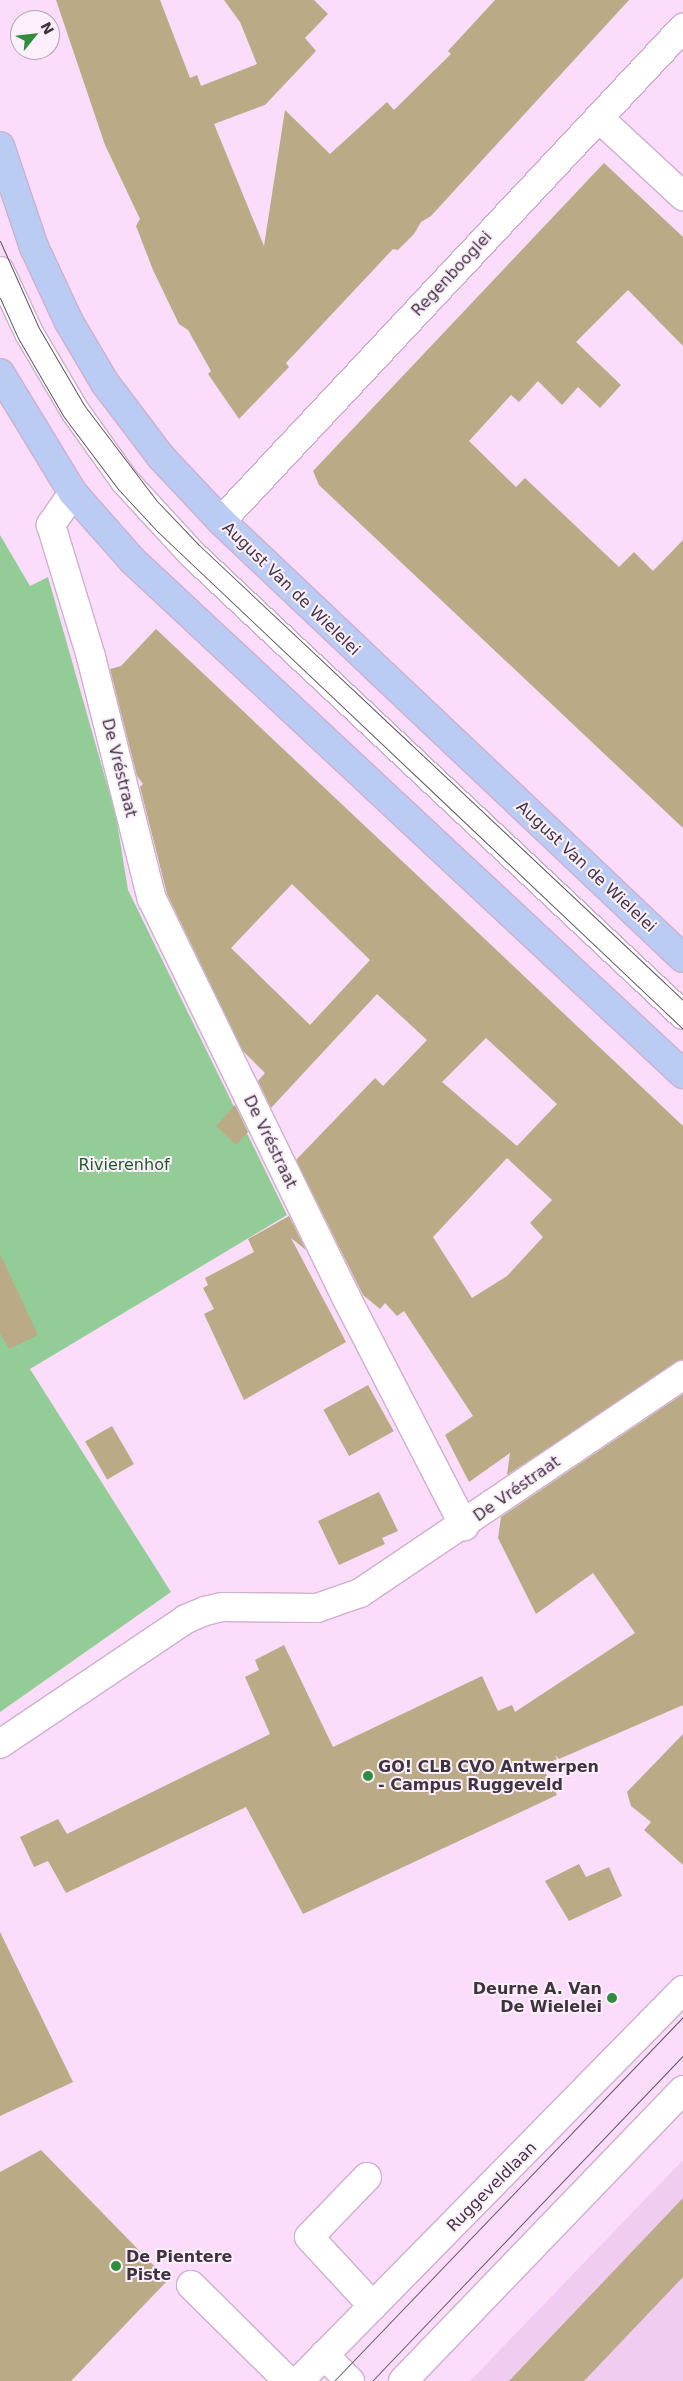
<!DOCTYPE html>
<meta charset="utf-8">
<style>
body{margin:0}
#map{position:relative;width:683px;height:2381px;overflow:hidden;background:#fbdcfa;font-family:"DejaVu Sans",sans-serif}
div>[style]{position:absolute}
.built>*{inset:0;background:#f0cdf0}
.green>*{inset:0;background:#94cc97}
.building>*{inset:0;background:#baaa86;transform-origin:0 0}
.roads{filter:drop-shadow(1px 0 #ceb0ce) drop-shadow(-1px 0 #ceb0ce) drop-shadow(0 1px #ceb0ce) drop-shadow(0 -1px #ceb0ce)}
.minor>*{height:28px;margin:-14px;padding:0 14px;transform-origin:14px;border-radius:14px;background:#fff}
.major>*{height:28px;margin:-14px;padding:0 14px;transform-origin:14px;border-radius:14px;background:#bacbf4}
.tram>*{height:1px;margin:-0.5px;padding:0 0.5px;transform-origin:0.5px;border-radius:0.5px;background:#625262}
.dots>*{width:14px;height:14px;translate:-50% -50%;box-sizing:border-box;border:2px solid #fdf0fc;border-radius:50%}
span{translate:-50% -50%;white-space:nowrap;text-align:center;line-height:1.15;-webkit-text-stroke:4px #fdf0fc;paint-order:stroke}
.street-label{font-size:16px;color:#3f333f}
.park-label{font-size:16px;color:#1e5b27}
.poi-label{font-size:16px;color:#3f333f;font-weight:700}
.left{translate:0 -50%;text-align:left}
.right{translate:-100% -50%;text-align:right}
.north{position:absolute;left:10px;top:10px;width:50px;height:50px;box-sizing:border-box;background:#fdf0fc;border:1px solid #b1a4b0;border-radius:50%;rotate:61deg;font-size:14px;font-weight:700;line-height:20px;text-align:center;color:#3f333f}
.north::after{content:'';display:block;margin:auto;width:18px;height:22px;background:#308d3e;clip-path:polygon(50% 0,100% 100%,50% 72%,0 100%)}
</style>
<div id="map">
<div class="built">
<i style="clip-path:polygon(683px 2160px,683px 2381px,470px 2381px)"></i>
</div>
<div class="green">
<i style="clip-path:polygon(0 535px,30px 586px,48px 577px,116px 816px,128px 890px,287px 1215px,30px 1369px,171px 1592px,0 1712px)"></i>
</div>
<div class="building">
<i style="clip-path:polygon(56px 0,160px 0,190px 78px,197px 75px,201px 86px,257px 64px,240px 22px,224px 0,314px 0,328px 14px,305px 38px,316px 51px,265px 105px,214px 124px,264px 246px,285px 110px,330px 154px,387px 102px,394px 110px,451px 54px,448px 51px,495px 0,629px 0,431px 216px,421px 222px,414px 234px,398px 250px,393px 249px,286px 363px,289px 367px,239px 419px,208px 374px,211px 371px,188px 330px,179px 324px,153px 270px,136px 226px,140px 219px,105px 145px)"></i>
<i style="clip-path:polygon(604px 163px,683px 237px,683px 346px,628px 290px,576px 342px,621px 385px,600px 408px,578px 387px,562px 405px,538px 381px,519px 402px,511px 395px,469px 441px,516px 487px,525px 478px,619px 567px,634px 552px,653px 571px,683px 540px,683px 828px,319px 485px,313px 471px)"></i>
<i style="clip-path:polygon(evenodd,156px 629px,683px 1126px,683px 1360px,507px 1475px,510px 1453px,469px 1482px,445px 1435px,473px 1416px,404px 1311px,397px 1316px,385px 1303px,380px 1309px,363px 1295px,296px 1160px,375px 1078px,383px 1086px,427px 1040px,377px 994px,271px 1108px,258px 1081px,265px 1073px,243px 1051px,167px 894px,140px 787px,143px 784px,137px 776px,110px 669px,121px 666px,156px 629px,292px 884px,370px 960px,310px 1025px,231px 948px,292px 884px,156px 629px,486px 1038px,557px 1104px,517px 1146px,442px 1082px,486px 1038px,156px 629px,507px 1158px,552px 1200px,530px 1223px,543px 1237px,507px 1276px,472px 1298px,433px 1237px,507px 1158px)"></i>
<i style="clip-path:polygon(235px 1105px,248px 1132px,236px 1145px,216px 1126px)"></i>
<i style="clip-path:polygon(289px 1216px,306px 1250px,291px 1238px,346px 1342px,244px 1400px,204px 1314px,214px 1309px,203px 1288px,208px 1285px,205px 1278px,254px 1252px,248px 1239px)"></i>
<i style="clip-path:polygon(0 1254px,38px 1335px,9px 1349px,0 1333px)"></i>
<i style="left:368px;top:1385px;width:53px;height:51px;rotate:61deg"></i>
<i style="clip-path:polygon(683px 1394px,683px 1705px,559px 1759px,555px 1755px,557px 1759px,542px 1766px,557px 1795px,303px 1914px,246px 1807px,66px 1893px,48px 1861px,34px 1867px,20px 1837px,58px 1819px,67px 1834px,270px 1734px,245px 1677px,259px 1670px,255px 1660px,284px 1645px,333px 1747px,482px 1676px,498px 1711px,512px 1705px,515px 1712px,635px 1633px,593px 1573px,536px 1614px,498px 1538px,501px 1517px)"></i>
<i style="left:112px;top:1426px;width:44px;height:31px;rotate:60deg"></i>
<i style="clip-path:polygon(379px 1492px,398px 1531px,382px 1538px,385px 1544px,339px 1565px,318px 1521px)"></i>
<i style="clip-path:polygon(683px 1734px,683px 1865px,644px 1830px,651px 1822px,631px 1806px,627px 1792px)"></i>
<i style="clip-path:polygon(579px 1864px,586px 1877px,609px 1867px,622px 1896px,569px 1921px,545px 1881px)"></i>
<i style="clip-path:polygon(0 1932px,73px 2082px,0 2116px)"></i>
<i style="clip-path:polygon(41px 2150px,168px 2280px,71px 2381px,0 2381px,0 2172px)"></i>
<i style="clip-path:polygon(683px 2198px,683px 2277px,584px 2381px,509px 2381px)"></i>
</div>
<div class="roads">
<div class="minor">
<i style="left:599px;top:118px;width:115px;rotate:42.9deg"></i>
<i style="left:0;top:271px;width:68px;rotate:64.9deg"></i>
<i style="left:29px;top:333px;width:91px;rotate:59.5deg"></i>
<i style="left:75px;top:411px;width:86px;rotate:54.5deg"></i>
<i style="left:125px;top:481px;width:47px;rotate:47.6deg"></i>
<i style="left:157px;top:516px;width:53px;rotate:47.3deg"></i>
<i style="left:193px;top:555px;width:672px;rotate:43.19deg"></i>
<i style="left:73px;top:493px;width:39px;rotate:125deg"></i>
<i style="left:51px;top:525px;width:138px;rotate:73.1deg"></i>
<i style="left:91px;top:657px;width:250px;rotate:75.9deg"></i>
<i style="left:152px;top:899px;width:443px;rotate:64deg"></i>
<i style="left:346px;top:1297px;width:258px;rotate:62.7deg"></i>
<i style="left:221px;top:521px;width:676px;rotate:-46.86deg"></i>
<i style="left:0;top:1744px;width:224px;rotate:-33.9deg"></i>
<i style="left:186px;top:1619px;width:21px;rotate:-23deg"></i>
<i style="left:205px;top:1611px;width:18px;rotate:-13deg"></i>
<i style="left:223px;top:1607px;width:94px;rotate:0.6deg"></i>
<i style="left:317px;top:1608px;width:46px;rotate:-19.2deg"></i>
<i style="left:360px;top:1593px;width:390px;rotate:-34deg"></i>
<i style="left:367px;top:2177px;width:83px;rotate:134deg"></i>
<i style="left:309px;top:2237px;width:94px;rotate:47.2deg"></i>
<i style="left:191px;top:2285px;width:136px;rotate:44.7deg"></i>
<i style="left:324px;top:2355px;width:37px;rotate:45deg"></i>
<i style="left:299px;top:2381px;width:548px;rotate:-45.52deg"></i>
<i style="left:403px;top:2381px;width:404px;rotate:-46.1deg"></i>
</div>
<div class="major">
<i style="left:0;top:146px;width:107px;rotate:71.4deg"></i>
<i style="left:34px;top:247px;width:83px;rotate:65deg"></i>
<i style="left:69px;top:322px;width:71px;rotate:59.5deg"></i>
<i style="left:105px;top:383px;width:93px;rotate:52.9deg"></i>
<i style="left:161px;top:457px;width:88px;rotate:46.8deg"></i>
<i style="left:221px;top:521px;width:636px;rotate:43.41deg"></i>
<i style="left:0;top:373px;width:140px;rotate:58.7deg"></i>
<i style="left:73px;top:493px;width:89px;rotate:48.6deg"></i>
<i style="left:132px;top:560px;width:754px;rotate:43.01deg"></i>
</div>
</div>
<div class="tram">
<i style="left:0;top:241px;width:95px;rotate:65.9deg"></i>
<i style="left:39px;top:328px;width:89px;rotate:59.7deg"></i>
<i style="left:84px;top:405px;width:119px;rotate:52.8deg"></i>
<i style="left:156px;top:500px;width:62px;rotate:46.3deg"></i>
<i style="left:199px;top:545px;width:664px;rotate:43.23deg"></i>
<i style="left:0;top:298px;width:44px;rotate:65.8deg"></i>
<i style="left:18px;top:338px;width:91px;rotate:59.8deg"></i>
<i style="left:64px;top:417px;width:90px;rotate:53.1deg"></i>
<i style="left:118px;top:489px;width:59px;rotate:47.1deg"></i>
<i style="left:158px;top:532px;width:723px;rotate:43.43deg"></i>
<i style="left:334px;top:2381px;width:504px;rotate:-46.21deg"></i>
<i style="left:372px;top:2381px;width:450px;rotate:-46.3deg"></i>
</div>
<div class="dots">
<i style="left:368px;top:1776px;background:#308d3e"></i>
<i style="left:612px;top:1998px;background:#308d3e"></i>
<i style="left:116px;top:2266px;background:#308d3e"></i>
</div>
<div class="street-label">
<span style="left:452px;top:274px;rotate:-47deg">Regenbooglei</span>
<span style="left:291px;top:589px;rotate:44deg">August Van de Wielelei</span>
<span style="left:119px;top:768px;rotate:76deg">De Vréstraat</span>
<span style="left:586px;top:867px;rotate:43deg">August Van de Wielelei</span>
<span style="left:270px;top:1142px;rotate:64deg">De Vréstraat</span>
<span style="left:517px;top:1489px;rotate:-35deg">De Vréstraat</span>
<span style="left:492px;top:2187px;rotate:-45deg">Ruggeveldlaan</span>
</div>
<div class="park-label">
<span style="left:124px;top:1165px">Rivierenhof</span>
</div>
<div class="poi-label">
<span class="left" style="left:378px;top:1776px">GO! CLB CVO Antwerpen<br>- Campus Ruggeveld</span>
<span class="right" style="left:602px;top:1998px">Deurne A. Van<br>De Wielelei</span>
<span class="left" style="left:126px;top:2266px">De Pientere<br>Piste</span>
</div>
<div class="north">N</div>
</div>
